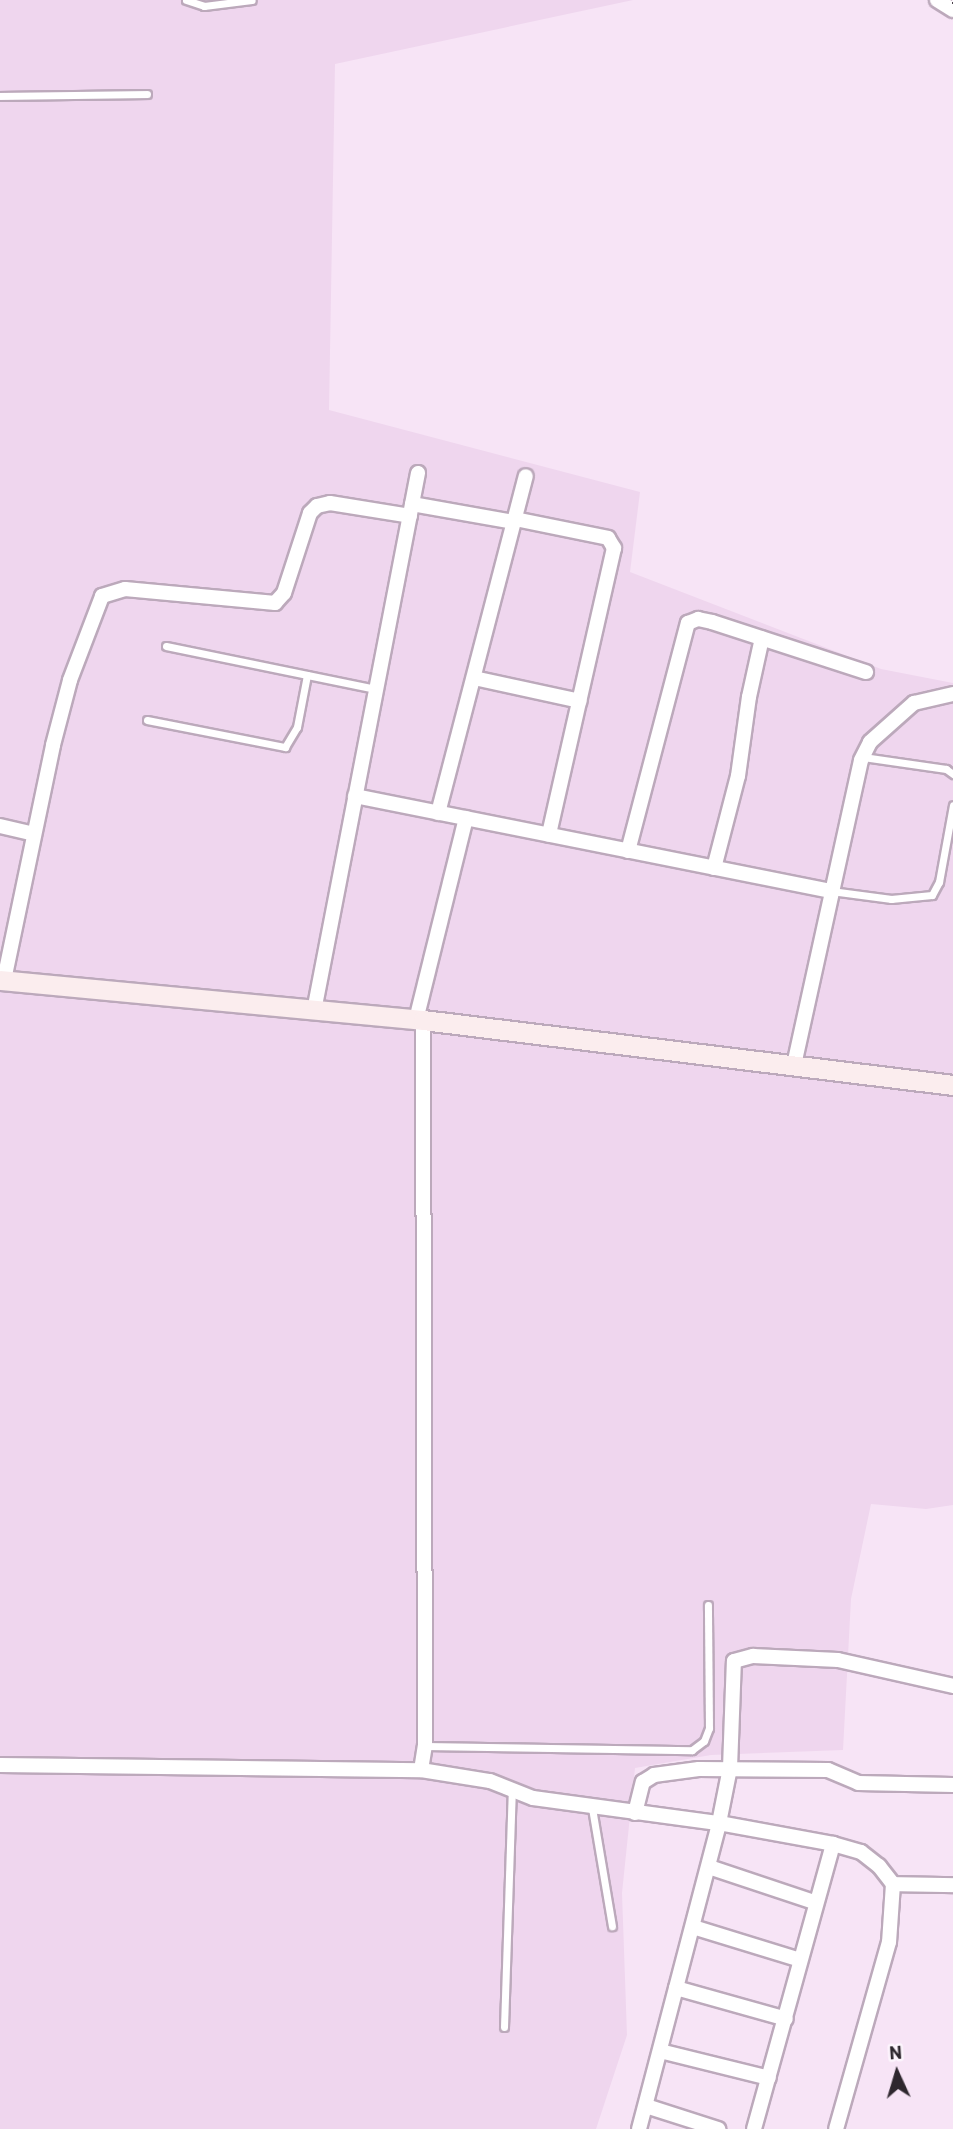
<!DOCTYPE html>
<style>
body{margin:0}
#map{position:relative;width:953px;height:2129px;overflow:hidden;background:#f7e4f6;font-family:Barlow,sans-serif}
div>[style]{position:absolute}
.built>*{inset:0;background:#efd6ee}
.roads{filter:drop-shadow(2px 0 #bca9bb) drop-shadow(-2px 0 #bca9bb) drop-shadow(0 2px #bca9bb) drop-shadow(0 -2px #bca9bb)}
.lane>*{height:7px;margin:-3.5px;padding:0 3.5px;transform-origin:3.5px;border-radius:3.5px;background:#fff}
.street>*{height:14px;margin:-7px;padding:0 7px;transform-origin:7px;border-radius:7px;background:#fff}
.secondary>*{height:19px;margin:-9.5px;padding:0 9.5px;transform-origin:9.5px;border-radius:9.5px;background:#fbedee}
.rail>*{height:8px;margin-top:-4px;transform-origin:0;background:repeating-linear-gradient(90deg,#fdf5fd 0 16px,#4c444c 0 32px);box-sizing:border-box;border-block:2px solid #4c444c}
span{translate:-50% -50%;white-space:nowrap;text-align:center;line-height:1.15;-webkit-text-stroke:5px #fdf5fd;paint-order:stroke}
.north{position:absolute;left:862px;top:2038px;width:70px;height:70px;-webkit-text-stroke:5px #fdf5fd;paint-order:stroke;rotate:356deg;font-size:19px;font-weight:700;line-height:28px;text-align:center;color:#2e272e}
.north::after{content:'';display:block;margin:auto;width:24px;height:32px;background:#2e272e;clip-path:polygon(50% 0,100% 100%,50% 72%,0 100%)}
</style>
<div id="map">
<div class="built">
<i style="clip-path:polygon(0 0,633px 0,335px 64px,329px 410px,640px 492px,630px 572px,881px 669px,953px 683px,953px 1505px,926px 1509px,871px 1504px,851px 1599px,843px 1750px,711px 1755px,635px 1768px,622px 1893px,627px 2035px,596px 2129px,0 2129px)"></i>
</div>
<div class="roads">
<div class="lane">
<i style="left:186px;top:0;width:19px;rotate:18deg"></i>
<i style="left:204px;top:6px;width:48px;rotate:-7.1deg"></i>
<i style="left:0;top:96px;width:147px;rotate:-0.8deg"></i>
<i style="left:166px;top:646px;width:214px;rotate:11.6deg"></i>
<i style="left:147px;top:720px;width:141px;rotate:11.1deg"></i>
<i style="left:285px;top:747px;width:23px;rotate:-59deg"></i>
<i style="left:297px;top:727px;width:53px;rotate:-79.1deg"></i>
<i style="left:863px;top:757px;width:84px;rotate:8.2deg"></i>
<i style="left:946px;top:769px;width:9px;rotate:36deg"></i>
<i style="left:831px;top:891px;width:61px;rotate:7.6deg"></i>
<i style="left:891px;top:899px;width:41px;rotate:-5.6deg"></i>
<i style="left:932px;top:895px;width:15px;rotate:-62deg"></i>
<i style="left:939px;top:882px;width:78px;rotate:-79.7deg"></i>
<i style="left:425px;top:1746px;width:267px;rotate:0.9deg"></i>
<i style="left:692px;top:1750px;width:15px;rotate:-37deg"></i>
<i style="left:704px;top:1741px;width:14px;rotate:-69deg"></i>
<i style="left:709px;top:1728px;width:123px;rotate:-90.5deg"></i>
<i style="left:592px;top:1808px;width:120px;rotate:80.4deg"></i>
<i style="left:504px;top:2027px;width:237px;rotate:-88.1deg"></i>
</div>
<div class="street">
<i style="left:937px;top:0;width:19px;rotate:32deg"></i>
<i style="left:412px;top:504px;width:104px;rotate:10deg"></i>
<i style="left:515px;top:519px;width:95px;rotate:11.5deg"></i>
<i style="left:608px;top:538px;width:12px;rotate:59deg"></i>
<i style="left:614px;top:548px;width:294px;rotate:102.8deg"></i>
<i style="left:474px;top:678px;width:108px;rotate:12.2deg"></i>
<i style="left:355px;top:796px;width:484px;rotate:11.3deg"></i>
<i style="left:438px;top:813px;width:348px;rotate:-75.4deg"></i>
<i style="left:0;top:826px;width:32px;rotate:13deg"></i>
<i style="left:628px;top:851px;width:236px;rotate:-75.3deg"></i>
<i style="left:688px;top:623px;width:11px;rotate:-22deg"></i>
<i style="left:698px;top:619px;width:14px;rotate:12deg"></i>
<i style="left:712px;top:622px;width:162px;rotate:18deg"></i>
<i style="left:714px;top:868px;width:95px;rotate:-75.4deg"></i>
<i style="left:738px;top:776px;width:80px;rotate:-82.1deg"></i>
<i style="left:749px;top:697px;width:60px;rotate:-77.6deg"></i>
<i style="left:4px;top:980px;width:240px;rotate:-78.2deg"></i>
<i style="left:53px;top:745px;width:67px;rotate:-75.3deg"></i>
<i style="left:70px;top:680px;width:90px;rotate:-69.1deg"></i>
<i style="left:102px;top:596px;width:24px;rotate:-17deg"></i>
<i style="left:125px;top:589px;width:151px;rotate:5.3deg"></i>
<i style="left:275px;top:603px;width:13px;rotate:-48deg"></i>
<i style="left:284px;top:593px;width:84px;rotate:-72deg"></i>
<i style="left:310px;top:513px;width:10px;rotate:-45deg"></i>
<i style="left:317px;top:506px;width:13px;rotate:-13deg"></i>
<i style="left:330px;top:503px;width:81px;rotate:9.2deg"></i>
<i style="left:314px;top:1011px;width:548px;rotate:-79.06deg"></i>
<i style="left:416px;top:1020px;width:208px;rotate:-76.1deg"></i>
<i style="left:794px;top:1065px;width:312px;rotate:-77.6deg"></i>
<i style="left:861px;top:760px;width:20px;rotate:-63deg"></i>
<i style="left:870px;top:742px;width:59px;rotate:-41.6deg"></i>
<i style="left:914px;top:703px;width:40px;rotate:-13deg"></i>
<i style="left:0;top:1765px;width:421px;rotate:0.7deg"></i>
<i style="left:421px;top:1770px;width:24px;rotate:-81deg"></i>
<i style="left:425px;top:1746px;width:726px;rotate:-90.16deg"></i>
<i style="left:421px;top:1770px;width:70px;rotate:9.1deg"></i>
<i style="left:490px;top:1781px;width:46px;rotate:21.6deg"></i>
<i style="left:533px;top:1798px;width:188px;rotate:7.7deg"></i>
<i style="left:719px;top:1823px;width:116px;rotate:10.4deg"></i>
<i style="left:833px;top:1844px;width:29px;rotate:16deg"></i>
<i style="left:861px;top:1852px;width:23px;rotate:38deg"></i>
<i style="left:879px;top:1866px;width:23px;rotate:52deg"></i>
<i style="left:893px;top:1884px;width:58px;rotate:93.9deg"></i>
<i style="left:889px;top:1942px;width:194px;rotate:105.8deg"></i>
<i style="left:635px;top:1813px;width:32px;rotate:-76deg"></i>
<i style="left:643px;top:1782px;width:13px;rotate:-32deg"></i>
<i style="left:654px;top:1775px;width:45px;rotate:-7.6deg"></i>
<i style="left:699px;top:1769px;width:129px;rotate:0.4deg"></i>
<i style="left:828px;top:1770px;width:33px;rotate:23deg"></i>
<i style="left:858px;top:1783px;width:95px;rotate:1.2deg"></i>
<i style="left:709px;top:1867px;width:111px;rotate:18.4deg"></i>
<i style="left:893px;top:1884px;width:60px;rotate:1deg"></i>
<i style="left:693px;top:1927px;width:112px;rotate:17.1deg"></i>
<i style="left:676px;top:1988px;width:114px;rotate:15.7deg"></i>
<i style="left:660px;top:2051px;width:112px;rotate:13.9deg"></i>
<i style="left:646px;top:2106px;width:76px;rotate:17.7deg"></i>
<i style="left:639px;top:2129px;width:316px;rotate:-75.3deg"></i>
<i style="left:719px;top:1823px;width:56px;rotate:-78.7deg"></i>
<i style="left:730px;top:1768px;width:107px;rotate:-87.9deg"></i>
<i style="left:734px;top:1661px;width:20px;rotate:-15deg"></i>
<i style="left:753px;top:1656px;width:85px;rotate:2.7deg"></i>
<i style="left:838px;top:1660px;width:118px;rotate:12.7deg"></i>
<i style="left:754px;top:2129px;width:296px;rotate:-74.5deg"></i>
</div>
<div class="secondary">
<i style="left:0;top:980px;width:425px;rotate:5.4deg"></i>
<i style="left:423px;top:1020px;width:534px;rotate:6.99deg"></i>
</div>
</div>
<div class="rail">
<i style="left:952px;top:0;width:1px"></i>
</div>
<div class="north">N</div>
</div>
